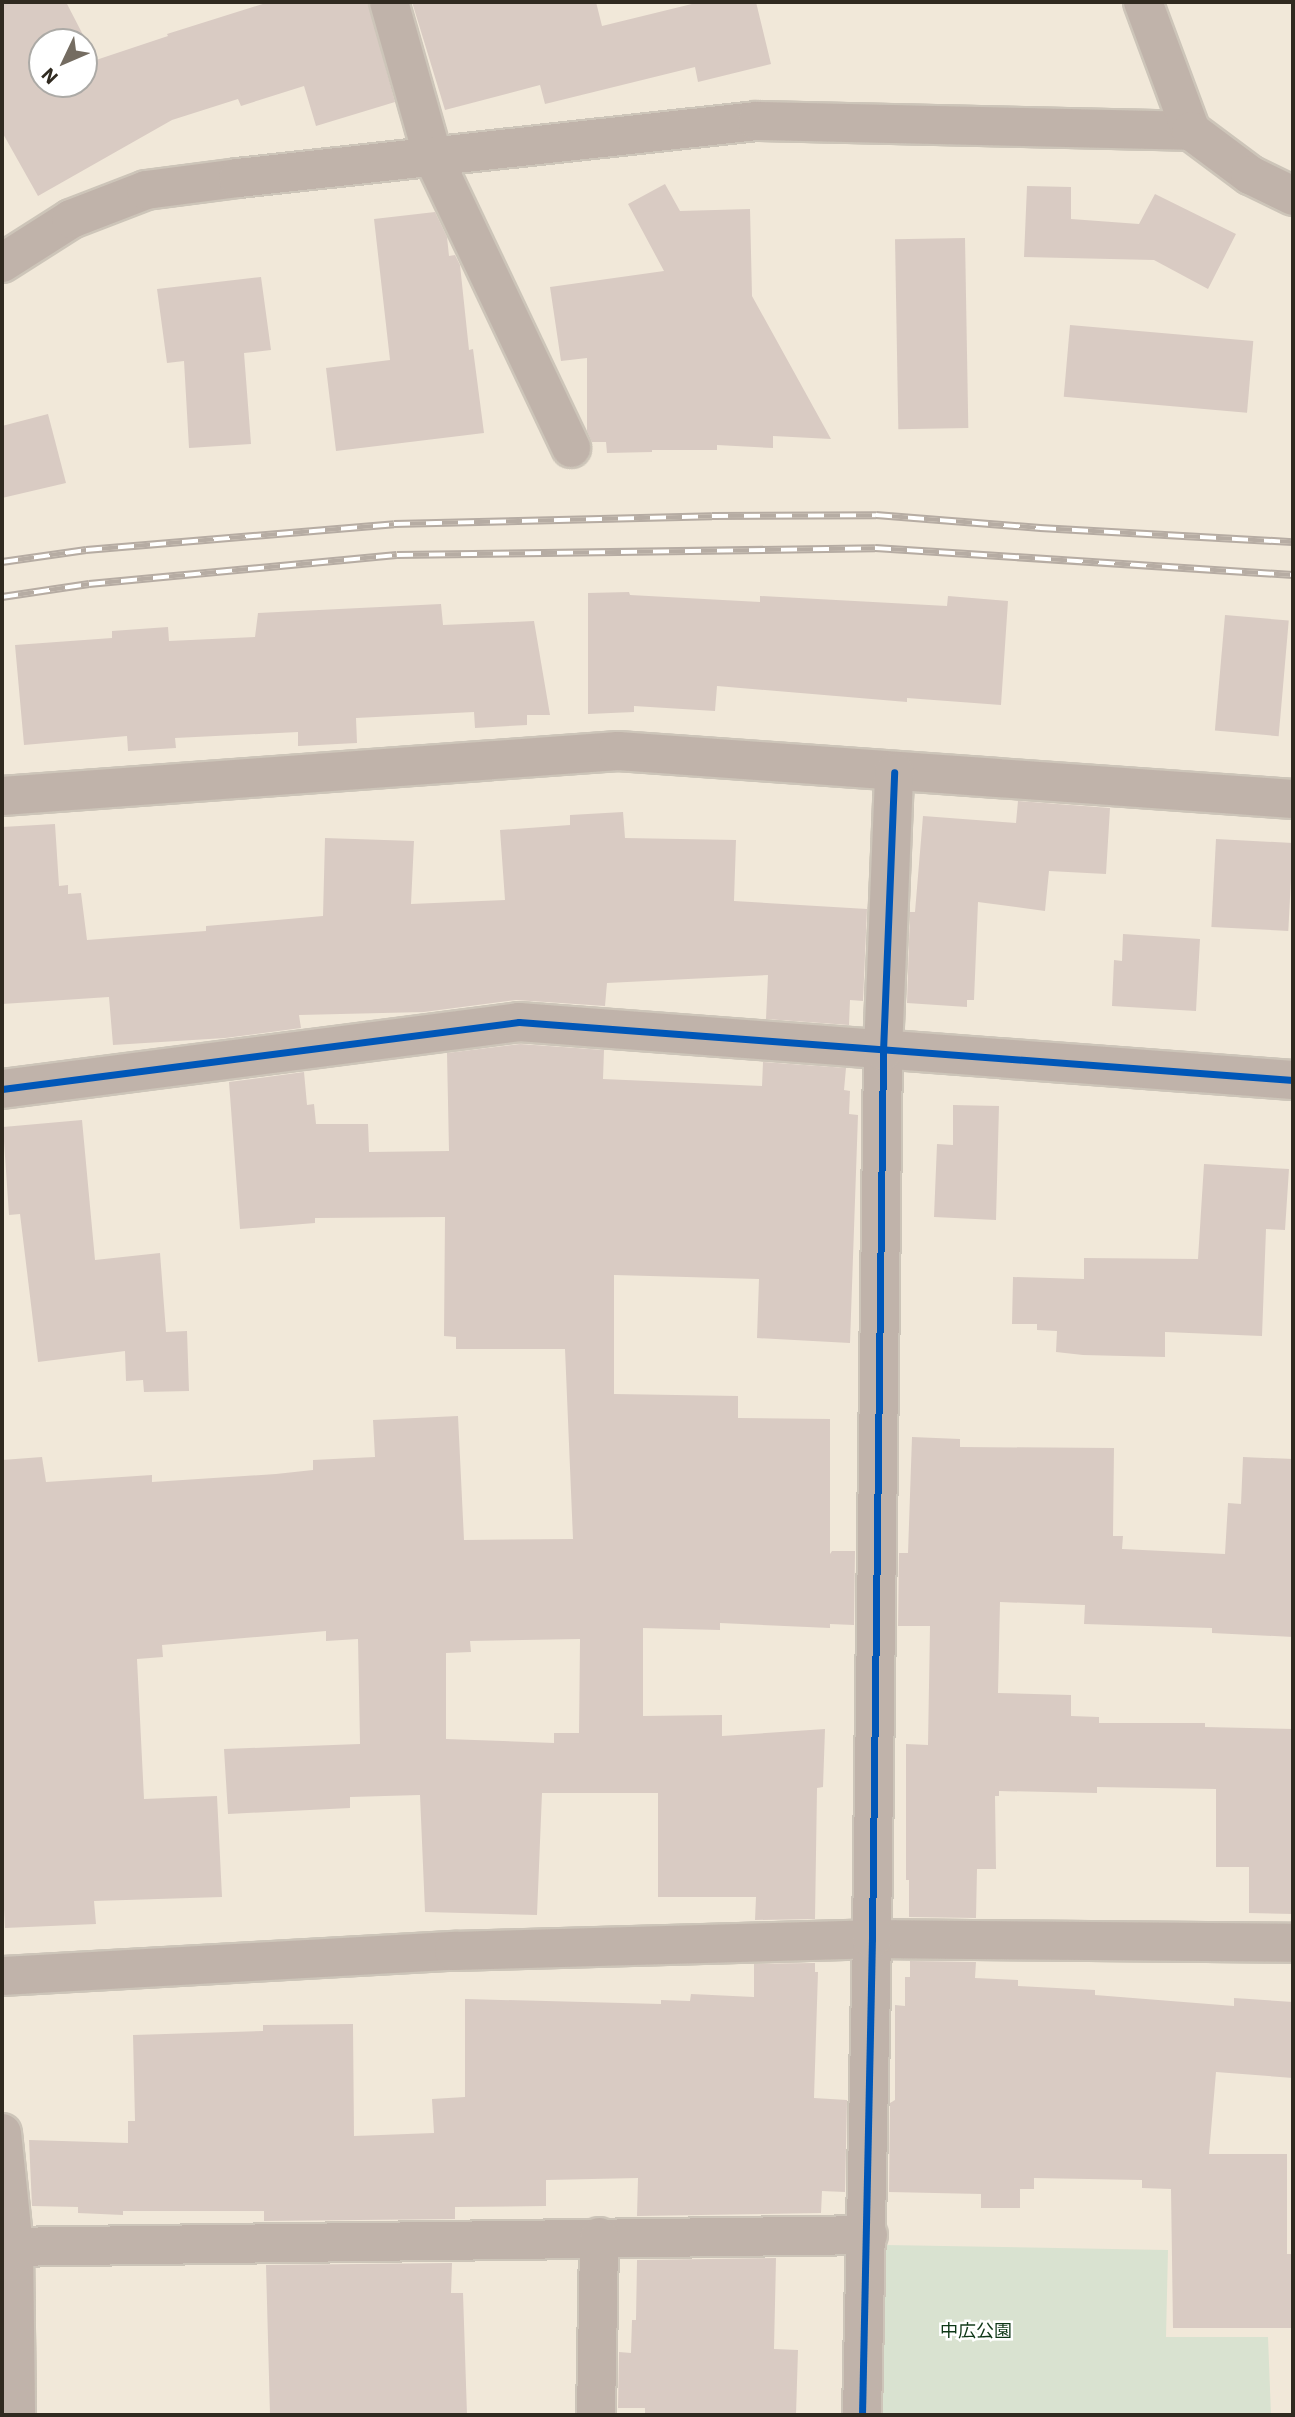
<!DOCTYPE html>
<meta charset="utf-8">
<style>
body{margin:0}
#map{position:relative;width:1295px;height:2417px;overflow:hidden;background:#f1e8d9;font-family:"IBM Plex Sans","Noto Sans JP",sans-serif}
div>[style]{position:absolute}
.green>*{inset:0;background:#d9e2d0}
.building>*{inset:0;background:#d9cbc3;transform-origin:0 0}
.roads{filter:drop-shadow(2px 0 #cdc5b9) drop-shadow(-2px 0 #cdc5b9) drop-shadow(0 2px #cdc5b9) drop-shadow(0 -2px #cdc5b9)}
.minor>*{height:38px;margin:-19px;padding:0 19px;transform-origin:19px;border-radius:19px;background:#c0b3aa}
.tertiary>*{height:38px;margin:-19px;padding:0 19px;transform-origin:19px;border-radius:19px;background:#c0b3aa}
.rail>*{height:8px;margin-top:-4px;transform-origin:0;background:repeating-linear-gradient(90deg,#fff 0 16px,#b6aca3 0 32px);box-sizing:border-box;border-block:2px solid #b6aca3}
.cycleway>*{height:7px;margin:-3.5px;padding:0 3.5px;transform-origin:3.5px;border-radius:3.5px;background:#0057b8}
span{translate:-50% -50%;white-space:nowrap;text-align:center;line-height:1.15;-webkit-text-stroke:5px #fff;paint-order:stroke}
.park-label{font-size:18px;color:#0e3717}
.frame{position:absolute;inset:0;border:4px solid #302a20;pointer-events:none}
.north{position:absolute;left:28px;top:28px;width:70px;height:70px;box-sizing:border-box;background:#fff;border:2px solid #acaaa6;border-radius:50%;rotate:226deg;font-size:19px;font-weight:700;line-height:28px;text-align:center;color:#302a20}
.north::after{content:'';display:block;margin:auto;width:24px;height:32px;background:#746c61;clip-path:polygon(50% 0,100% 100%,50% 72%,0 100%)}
</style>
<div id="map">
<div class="green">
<i style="clip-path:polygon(885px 2245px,1168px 2250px,1166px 2337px,1268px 2337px,1271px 2415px,881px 2415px)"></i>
</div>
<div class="building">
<i style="clip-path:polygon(evenodd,2px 2px,66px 2px,96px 60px,168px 36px,167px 34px,269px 2px,368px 2px,395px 102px,316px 126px,304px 86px,241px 106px,238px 99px,172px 120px,38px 196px,2px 132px,2px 2px,42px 42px,84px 42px,84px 84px,42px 84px,42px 42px)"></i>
<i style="clip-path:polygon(412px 2px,596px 2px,602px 26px,700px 2px,756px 2px,771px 64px,698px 82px,695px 67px,545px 104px,540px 85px,445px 110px)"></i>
<i style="clip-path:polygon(665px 184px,680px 211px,750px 209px,752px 296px,831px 439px,773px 436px,773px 448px,717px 445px,717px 450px,652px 450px,652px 452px,607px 453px,606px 442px,592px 442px,587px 431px,587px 358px,561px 361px,550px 287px,664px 271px,628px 204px)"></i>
<i style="clip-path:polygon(1027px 186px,1071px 187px,1071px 219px,1139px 224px,1155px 194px,1236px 234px,1208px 289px,1154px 260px,1024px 257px)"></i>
<i style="clip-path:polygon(435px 212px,447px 237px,449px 256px,455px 255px,460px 265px,469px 350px,473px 349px,484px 433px,336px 451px,326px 368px,390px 360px,374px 219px)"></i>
<i style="left:965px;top:238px;width:190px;height:70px;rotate:89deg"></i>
<i style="clip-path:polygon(261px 277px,271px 350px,244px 353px,251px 444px,189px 448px,184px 361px,167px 363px,157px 289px)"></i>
<i style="left:1070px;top:325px;width:184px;height:72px;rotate:5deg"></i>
<i style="clip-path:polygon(48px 414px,66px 483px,2px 498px,2px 426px)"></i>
<i style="clip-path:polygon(629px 592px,630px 595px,760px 602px,760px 596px,947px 606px,948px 596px,1008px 601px,1001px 705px,907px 698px,907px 702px,717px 686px,715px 711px,634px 706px,634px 712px,588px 714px,588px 593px)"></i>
<i style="clip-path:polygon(441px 604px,443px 625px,534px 621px,550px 715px,527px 715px,527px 725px,475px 728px,474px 712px,356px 718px,357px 743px,298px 746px,298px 732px,175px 738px,176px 748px,128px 751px,127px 736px,24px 745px,15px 645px,112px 638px,112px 631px,168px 627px,169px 641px,255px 637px,258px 613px)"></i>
<i style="left:1225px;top:615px;width:64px;height:116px;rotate:5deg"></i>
<i style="clip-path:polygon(1018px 801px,1110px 808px,1106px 874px,1049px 871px,1045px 911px,978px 902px,974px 1000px,967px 1000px,967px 1007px,907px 1003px,910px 912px,915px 912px,923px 816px,1016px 823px)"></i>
<i style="clip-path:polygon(623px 812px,625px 838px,736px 840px,734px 901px,867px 909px,863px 1001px,850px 1000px,849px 1025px,766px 1019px,768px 975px,607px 983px,605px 1006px,516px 1000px,424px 1012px,299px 1015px,301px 1028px,225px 1038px,113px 1045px,109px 997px,2px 1004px,2px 827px,55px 824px,59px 886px,68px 885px,68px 894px,81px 893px,87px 940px,206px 931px,206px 926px,323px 916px,325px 838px,414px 841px,411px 904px,505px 900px,500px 830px,570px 825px,570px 815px)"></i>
<i style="left:1216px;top:839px;width:77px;height:88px;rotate:3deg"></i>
<i style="clip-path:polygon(1123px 934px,1200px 939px,1196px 1011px,1112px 1006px,1114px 960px,1122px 961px)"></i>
<i style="clip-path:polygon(evenodd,520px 1044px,604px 1050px,603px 1079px,762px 1086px,763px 1062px,846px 1068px,844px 1090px,850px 1091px,849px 1114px,858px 1115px,850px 1343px,757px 1338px,759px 1279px,614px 1275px,614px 1394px,738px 1396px,738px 1418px,830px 1419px,830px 1554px,832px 1551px,855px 1551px,854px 1625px,830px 1624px,830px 1628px,720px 1623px,720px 1630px,643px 1628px,643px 1716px,722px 1715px,722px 1736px,825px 1729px,823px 1787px,817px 1788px,815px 1919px,755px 1920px,756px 1897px,658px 1897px,658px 1793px,542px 1793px,537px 1915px,425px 1912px,420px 1795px,350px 1797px,350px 1808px,228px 1814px,224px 1749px,360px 1744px,358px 1639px,326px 1641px,326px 1631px,162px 1645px,163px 1657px,137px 1659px,144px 1799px,217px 1796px,222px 1897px,94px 1901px,96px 1924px,5px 1928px,2px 1872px,2px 1460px,42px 1457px,46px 1482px,152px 1475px,152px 1482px,276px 1474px,313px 1470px,313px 1460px,375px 1457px,373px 1420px,458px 1416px,464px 1540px,573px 1539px,565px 1349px,456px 1349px,456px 1337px,444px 1336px,445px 1217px,315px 1218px,315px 1223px,240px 1229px,229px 1082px,304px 1072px,307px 1105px,314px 1104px,316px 1124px,368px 1124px,369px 1152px,449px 1151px,447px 1053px,520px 1044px,580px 1639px,579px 1733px,554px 1733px,554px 1743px,446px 1739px,446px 1653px,471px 1652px,470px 1641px,580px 1639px)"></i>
<i style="clip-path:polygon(953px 1105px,999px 1106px,996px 1220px,934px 1217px,937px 1144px,953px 1145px)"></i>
<i style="clip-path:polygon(82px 1120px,95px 1260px,160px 1253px,166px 1332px,187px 1331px,189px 1391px,144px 1392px,143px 1380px,126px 1381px,125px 1351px,38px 1362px,20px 1214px,9px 1215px,3px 1127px)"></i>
<i style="clip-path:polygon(1204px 1164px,1289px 1169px,1285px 1230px,1266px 1229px,1262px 1336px,1165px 1332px,1165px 1357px,1083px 1355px,1056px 1352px,1057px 1331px,1037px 1330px,1037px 1324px,1012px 1324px,1013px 1277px,1084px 1279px,1084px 1258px,1198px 1259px)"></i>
<i style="clip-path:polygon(912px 1437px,960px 1439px,960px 1447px,1114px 1448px,1113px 1536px,1123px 1536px,1122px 1549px,1225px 1554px,1228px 1503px,1241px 1504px,1243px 1457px,1293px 1459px,1293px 1637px,1212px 1633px,1212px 1628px,1084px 1624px,1085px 1605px,1000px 1602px,998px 1693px,1071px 1695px,1071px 1716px,1099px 1717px,1099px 1723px,1205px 1723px,1205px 1727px,1293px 1729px,1293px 1914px,1249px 1913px,1249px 1867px,1216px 1867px,1216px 1789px,1097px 1787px,1097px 1793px,999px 1791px,999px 1796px,995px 1796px,996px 1869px,977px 1869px,976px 1918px,909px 1917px,909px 1880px,906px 1880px,906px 1744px,928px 1745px,930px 1626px,898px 1626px,899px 1553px,908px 1553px)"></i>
<i style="clip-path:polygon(910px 1961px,976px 1962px,975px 1978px,1018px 1980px,1018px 1986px,1095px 1990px,1095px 1995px,1234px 2006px,1234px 1998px,1293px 2002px,1293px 2078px,1216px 2072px,1209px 2154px,1287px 2154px,1287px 2254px,1293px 2254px,1293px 2328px,1173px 2328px,1171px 2189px,1142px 2188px,1142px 2180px,1034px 2178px,1034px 2189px,1020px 2189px,1020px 2208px,981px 2208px,981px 2194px,889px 2192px,890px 2103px,895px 2100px,895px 2005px,905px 2006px,905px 1977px,910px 1977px)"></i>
<i style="clip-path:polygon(815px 1963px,815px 1972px,818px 1972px,814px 2098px,847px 2100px,845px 2192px,822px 2191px,821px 2213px,637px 2216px,638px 2178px,546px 2180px,546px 2206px,455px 2207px,455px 2219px,264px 2221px,264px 2211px,123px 2211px,123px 2215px,78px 2213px,78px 2207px,32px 2206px,29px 2140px,128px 2143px,128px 2121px,135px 2121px,133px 2035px,263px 2031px,263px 2025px,353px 2024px,354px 2136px,434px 2133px,432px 2099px,465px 2097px,465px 1999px,661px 2004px,661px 2000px,690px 2001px,691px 1994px,754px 1997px,754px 1964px)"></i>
<i style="clip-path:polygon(776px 2258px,774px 2349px,798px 2350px,796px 2415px,645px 2415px,645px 2408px,618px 2408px,619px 2352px,631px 2353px,632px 2320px,636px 2320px,637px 2260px)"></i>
<i style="clip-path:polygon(452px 2263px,451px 2293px,463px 2293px,467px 2415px,270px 2415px,266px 2265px)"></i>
</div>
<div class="roads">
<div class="minor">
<i style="left:389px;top:2px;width:161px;rotate:74.2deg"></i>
<i style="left:433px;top:157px;width:322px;rotate:64.6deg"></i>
<i style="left:2px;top:263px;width:82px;rotate:-32.5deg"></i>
<i style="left:71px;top:219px;width:80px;rotate:-21.1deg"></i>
<i style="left:146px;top:190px;width:93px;rotate:-7.4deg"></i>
<i style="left:238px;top:178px;width:522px;rotate:-6.27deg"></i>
<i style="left:757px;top:121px;width:434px;rotate:1.3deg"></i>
<i style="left:2px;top:796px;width:618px;rotate:-4.18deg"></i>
<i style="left:618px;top:751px;width:677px;rotate:4.07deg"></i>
<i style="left:2px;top:1089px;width:521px;rotate:-7.38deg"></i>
<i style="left:519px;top:1022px;width:776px;rotate:4.29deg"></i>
<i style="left:2px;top:1976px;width:453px;rotate:-3.2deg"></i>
<i style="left:454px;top:1951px;width:418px;rotate:-1.6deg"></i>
<i style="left:872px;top:1939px;width:421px;rotate:0.5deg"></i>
<i style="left:2px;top:2133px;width:115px;rotate:84deg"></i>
<i style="left:14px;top:2247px;width:168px;rotate:89.3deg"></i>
<i style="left:2px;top:2247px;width:866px;rotate:-0.79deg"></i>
<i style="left:596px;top:2415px;width:178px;rotate:-89deg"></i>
<i style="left:862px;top:2415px;width:476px;rotate:-88.8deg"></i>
<i style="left:872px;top:1939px;width:888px;rotate:-89.29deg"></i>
<i style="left:883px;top:1051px;width:279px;rotate:-87.7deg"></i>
</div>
<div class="tertiary">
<i style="left:1143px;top:2px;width:138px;rotate:69.6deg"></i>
<i style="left:1191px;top:131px;width:74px;rotate:36.7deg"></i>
<i style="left:1250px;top:175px;width:48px;rotate:26deg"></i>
</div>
</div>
<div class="rail">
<i style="left:2px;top:562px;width:85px;rotate:-8.1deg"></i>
<i style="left:86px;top:550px;width:309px;rotate:-4.8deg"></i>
<i style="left:394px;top:524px;width:318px;rotate:-1.4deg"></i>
<i style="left:712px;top:516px;width:164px;rotate:-0.3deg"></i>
<i style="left:876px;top:515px;width:165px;rotate:4.5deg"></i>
<i style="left:1040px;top:528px;width:253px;rotate:3.2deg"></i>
<i style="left:2px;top:597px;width:88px;rotate:-8.5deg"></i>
<i style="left:89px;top:584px;width:309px;rotate:-5.4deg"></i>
<i style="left:397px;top:555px;width:478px;rotate:-0.8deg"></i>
<i style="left:875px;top:548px;width:419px;rotate:3.7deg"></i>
</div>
<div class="cycleway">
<i style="left:2px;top:1089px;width:521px;rotate:-7.38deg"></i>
<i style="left:519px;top:1022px;width:776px;rotate:4.29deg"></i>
<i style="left:862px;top:2415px;width:476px;rotate:-88.8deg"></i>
<i style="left:872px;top:1939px;width:888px;rotate:-89.29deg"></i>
<i style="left:883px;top:1051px;width:279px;rotate:-87.7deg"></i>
</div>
<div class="park-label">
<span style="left:976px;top:2331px">中広公園</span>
</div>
<div class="frame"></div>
<div class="north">N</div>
</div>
